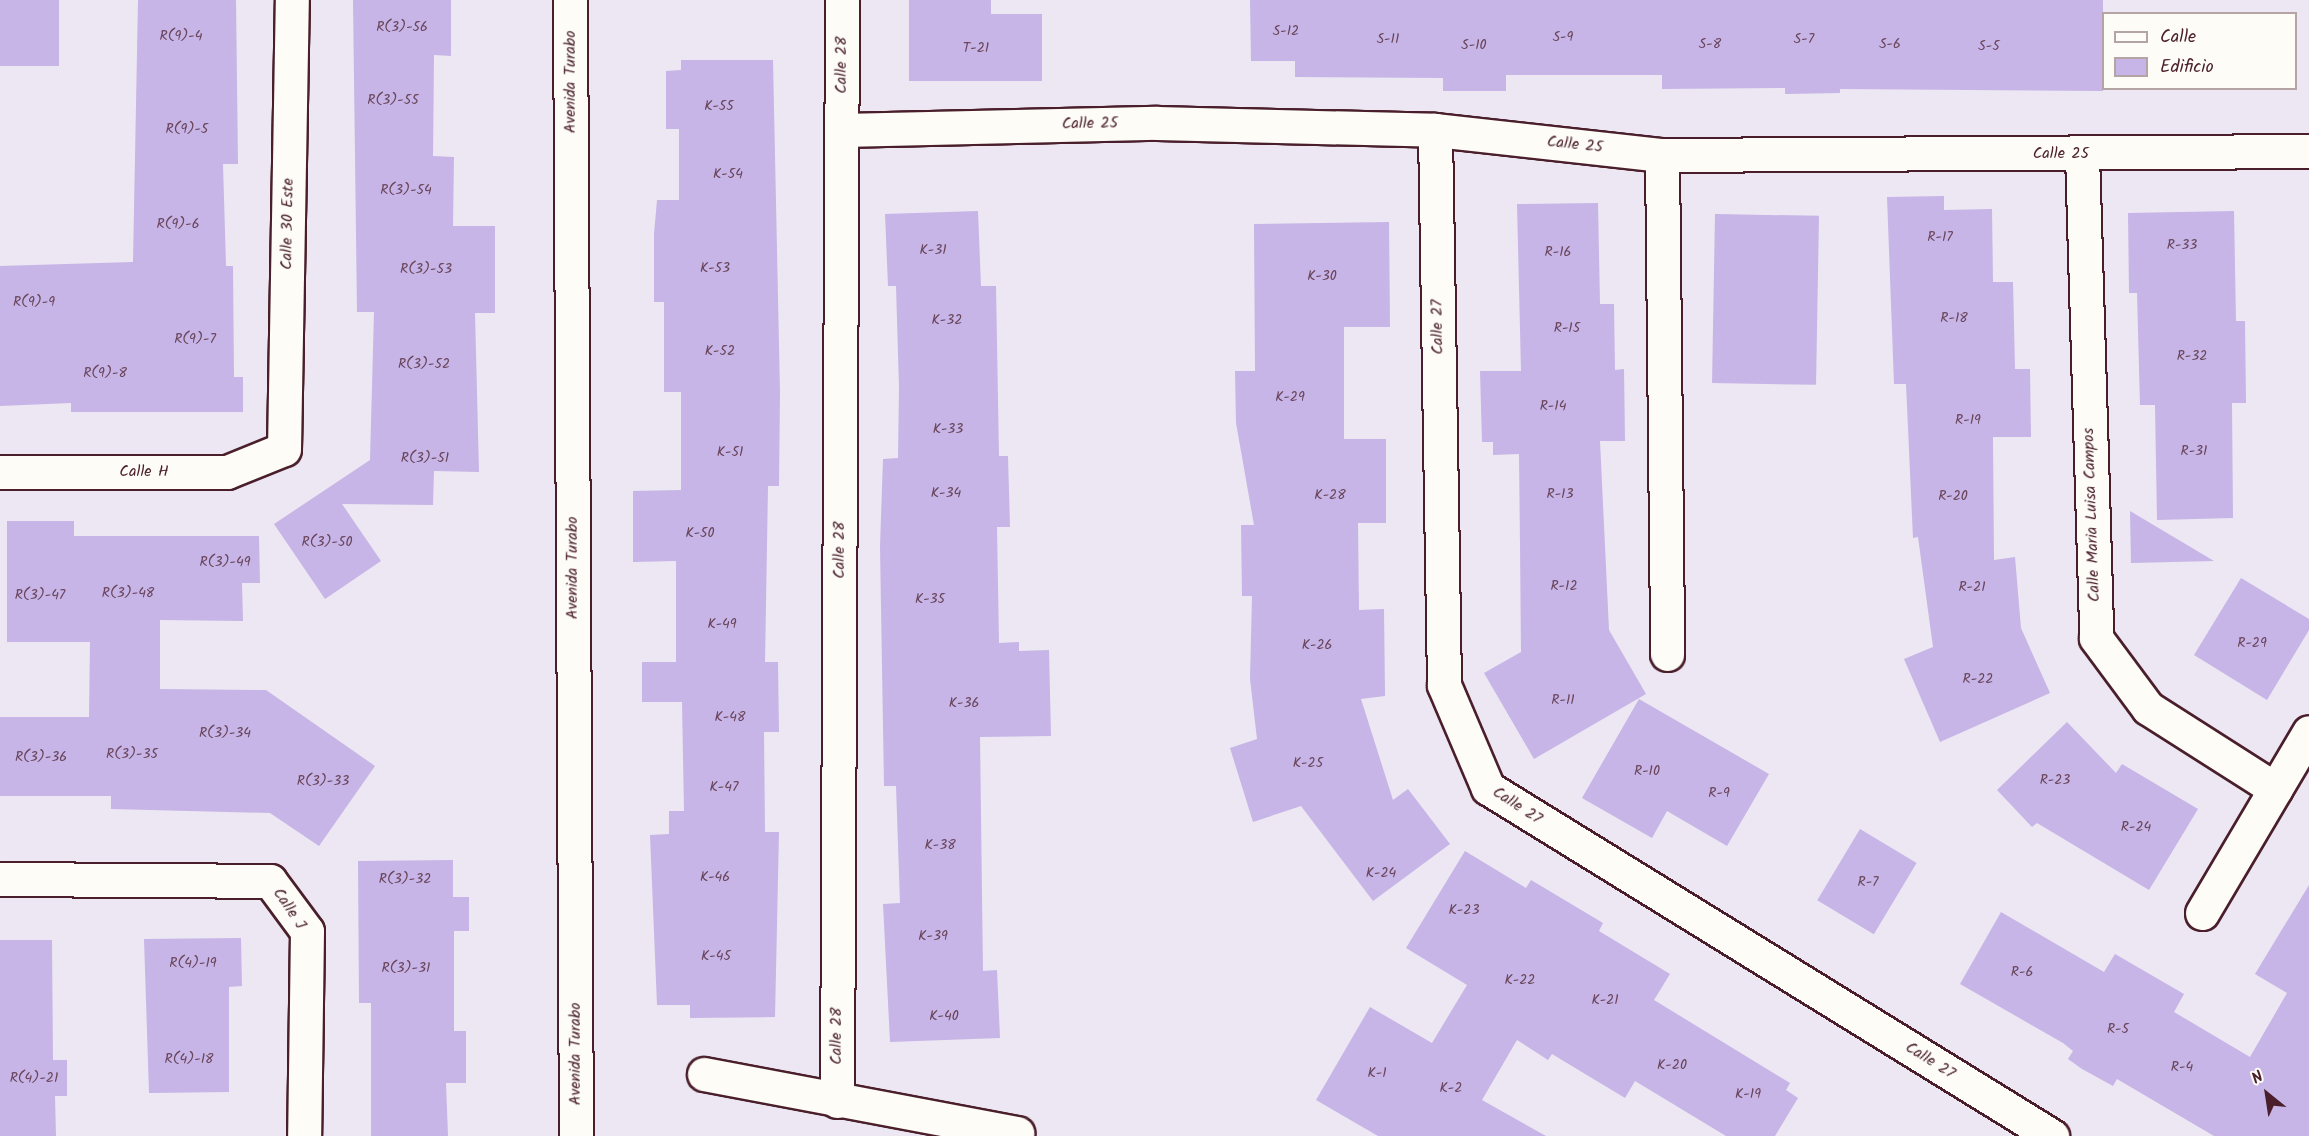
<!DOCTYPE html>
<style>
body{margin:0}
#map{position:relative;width:2309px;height:1136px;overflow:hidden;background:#ece7f2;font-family:Kalam,sans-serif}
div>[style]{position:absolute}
.building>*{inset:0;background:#c6b5e6;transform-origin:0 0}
.roads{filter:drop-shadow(2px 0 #4a1f2b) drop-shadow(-2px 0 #4a1f2b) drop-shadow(0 2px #4a1f2b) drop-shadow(0 -2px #4a1f2b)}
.minor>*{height:33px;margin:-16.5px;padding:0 16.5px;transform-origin:16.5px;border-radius:16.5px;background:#fdfcf7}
span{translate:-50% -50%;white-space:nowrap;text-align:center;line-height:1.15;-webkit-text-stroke:4.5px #fdfcf7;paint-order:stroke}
.number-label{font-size:14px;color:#69445a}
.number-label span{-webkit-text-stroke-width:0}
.street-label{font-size:16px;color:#4a1f2b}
.legend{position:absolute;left:2102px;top:12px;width:195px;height:78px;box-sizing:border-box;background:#fdfcf7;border:2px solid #b5a4a5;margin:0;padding:8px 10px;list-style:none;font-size:18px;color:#4a1f2b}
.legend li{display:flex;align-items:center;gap:12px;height:30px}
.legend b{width:30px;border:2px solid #b5a4a5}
.north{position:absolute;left:2237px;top:1064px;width:60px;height:60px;-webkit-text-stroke:4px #fdfcf7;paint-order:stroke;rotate:330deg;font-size:16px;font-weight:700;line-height:24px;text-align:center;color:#4a1f2b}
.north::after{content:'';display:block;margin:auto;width:21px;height:27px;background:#4a1f2b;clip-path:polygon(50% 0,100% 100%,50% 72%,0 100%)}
</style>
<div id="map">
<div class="building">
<i style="left:0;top:0;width:59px;height:66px"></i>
<i style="clip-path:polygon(138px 0,236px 0,238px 164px,223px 164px,226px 266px,233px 266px,234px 377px,243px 377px,243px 412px,71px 412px,71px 403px,0 406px,0 266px,133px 262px)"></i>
<i style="clip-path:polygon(353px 0,451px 0,451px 56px,434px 55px,433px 156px,454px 157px,453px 226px,495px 226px,495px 313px,475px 313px,479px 472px,434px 471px,433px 505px,342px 504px,381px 561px,325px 599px,274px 524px,370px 460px,374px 312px,357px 312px)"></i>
<i style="clip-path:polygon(909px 0,991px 0,991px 14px,1042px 14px,1042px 81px,909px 81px)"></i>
<i style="clip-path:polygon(1250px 0,2103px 0,2103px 91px,1840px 89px,1840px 93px,1785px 94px,1785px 88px,1662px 89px,1662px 75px,1506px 75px,1506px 91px,1443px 91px,1443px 78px,1295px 77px,1295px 61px,1251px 61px)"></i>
<i style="clip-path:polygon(681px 60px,773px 60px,780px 392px,779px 486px,768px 486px,765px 662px,778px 662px,779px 732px,764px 732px,765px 832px,779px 832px,775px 1017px,690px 1018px,690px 1005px,657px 1005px,650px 835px,669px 834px,669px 811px,684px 811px,682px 702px,642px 702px,642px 662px,676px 662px,676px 561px,633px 562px,633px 491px,681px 490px,681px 392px,664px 392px,664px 302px,654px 302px,654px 234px,657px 200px,679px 200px,679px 129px,666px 129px,666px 71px,681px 70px)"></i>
<i style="clip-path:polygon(1944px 196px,1944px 210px,1992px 209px,1993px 282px,2013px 282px,2015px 369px,2030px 369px,2031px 437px,1993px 437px,1994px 560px,2015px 557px,2021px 628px,2050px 693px,1940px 742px,1904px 659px,1933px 647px,1918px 537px,1913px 538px,1906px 384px,1894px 384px,1887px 197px)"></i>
<i style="clip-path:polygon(1598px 203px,1600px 304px,1614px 304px,1615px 370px,1624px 369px,1625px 441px,1600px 441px,1609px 630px,1646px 694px,1534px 759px,1484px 673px,1521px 652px,1520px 544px,1519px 454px,1493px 455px,1493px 442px,1482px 442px,1480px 371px,1521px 371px,1517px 204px)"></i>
<i style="clip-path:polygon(978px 211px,981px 286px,996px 286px,999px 456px,1008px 456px,1010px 527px,997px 527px,999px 643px,1019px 642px,1019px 651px,1049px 650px,1051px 736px,980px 737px,983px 971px,997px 970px,1000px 1038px,890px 1042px,883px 904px,900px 903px,896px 786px,884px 786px,880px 546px,883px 459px,898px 458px,899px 387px,896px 286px,888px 286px,885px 214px)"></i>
<i style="clip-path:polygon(2234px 211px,2236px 321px,2245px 321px,2246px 403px,2232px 403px,2233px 518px,2157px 520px,2155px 405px,2140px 405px,2137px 293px,2129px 293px,2128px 213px)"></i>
<i style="left:1715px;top:214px;width:104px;height:169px;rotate:1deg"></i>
<i style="clip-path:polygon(1389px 222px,1390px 327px,1344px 327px,1344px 439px,1386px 439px,1386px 523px,1358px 523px,1359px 610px,1384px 609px,1385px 696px,1361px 699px,1393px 800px,1408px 789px,1450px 844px,1373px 901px,1301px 806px,1253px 822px,1230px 748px,1257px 739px,1250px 679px,1252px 596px,1242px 596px,1241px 525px,1254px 525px,1236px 423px,1235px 371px,1255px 371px,1254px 224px)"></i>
<i style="clip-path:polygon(2130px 511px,2214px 561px,2131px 563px)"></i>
<i style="clip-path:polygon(7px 521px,74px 521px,74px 536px,259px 536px,260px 583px,242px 583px,243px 621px,160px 620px,160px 689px,266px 690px,375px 766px,319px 846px,270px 813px,111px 809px,111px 796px,0 796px,0 717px,89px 717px,90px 642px,7px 642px)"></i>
<i style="clip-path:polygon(2241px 578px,2309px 619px,2309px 630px,2267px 700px,2194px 655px)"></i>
<i style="clip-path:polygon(1639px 699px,1769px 774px,1727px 846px,1667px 811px,1652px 838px,1582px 798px)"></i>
<i style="clip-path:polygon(2067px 722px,2116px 773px,2122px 764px,2198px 809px,2149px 890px,2037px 823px,2032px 827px,1997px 790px)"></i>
<i style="left:1860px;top:829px;width:66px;height:83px;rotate:31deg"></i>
<i style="clip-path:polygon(1465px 851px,1526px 888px,1531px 880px,1603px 923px,1599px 931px,1670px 974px,1654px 1000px,1790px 1083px,1786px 1090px,1798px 1098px,1775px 1136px,1726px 1136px,1635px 1081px,1625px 1098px,1552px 1054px,1548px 1060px,1517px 1040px,1482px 1100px,1546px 1136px,1378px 1136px,1316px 1100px,1370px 1007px,1432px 1043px,1467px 985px,1406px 948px)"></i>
<i style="clip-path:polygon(453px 860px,453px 897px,469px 897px,469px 931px,454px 931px,454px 1031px,466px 1031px,466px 1083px,446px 1083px,448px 1136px,371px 1136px,371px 1003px,359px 1003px,358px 861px)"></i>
<i style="clip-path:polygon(2309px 885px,2309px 1136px,2214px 1136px,2117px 1079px,2113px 1086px,2082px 1069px,2068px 1059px,2073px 1051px,2063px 1043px,1960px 984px,2001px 912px,2104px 972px,2115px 954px,2184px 994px,2174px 1012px,2250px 1057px,2287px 993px,2255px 974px)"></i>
<i style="clip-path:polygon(241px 938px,242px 986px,229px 987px,229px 1092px,149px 1093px,144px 939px)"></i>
<i style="clip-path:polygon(0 940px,52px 940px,53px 1060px,67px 1060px,67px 1096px,55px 1096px,56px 1136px,0 1136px)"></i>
</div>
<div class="roads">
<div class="minor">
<i style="left:570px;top:0;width:1136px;rotate:89.7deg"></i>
<i style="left:842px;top:130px;width:315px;rotate:-1.3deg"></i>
<i style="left:1157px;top:123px;width:278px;rotate:1.4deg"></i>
<i style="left:1435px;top:130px;width:228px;rotate:6.3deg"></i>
<i style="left:1662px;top:155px;width:647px;rotate:-0.35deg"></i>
<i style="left:1435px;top:130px;width:555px;rotate:89.07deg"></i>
<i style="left:1444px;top:685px;width:112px;rotate:66.9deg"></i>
<i style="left:1488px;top:788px;width:663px;rotate:31.68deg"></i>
<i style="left:2082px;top:154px;width:484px;rotate:88.3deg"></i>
<i style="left:2096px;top:638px;width:87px;rotate:53.4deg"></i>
<i style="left:2148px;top:708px;width:151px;rotate:32.5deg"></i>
<i style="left:1662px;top:155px;width:499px;rotate:89.4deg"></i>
<i style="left:0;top:472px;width:227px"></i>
<i style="left:227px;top:472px;width:61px;rotate:-22deg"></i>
<i style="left:284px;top:449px;width:449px;rotate:-89deg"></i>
<i style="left:0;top:879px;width:270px;rotate:0.4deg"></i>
<i style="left:270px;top:881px;width:62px;rotate:53.5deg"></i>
<i style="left:307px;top:931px;width:205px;rotate:90.8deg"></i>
<i style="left:2202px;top:913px;width:210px;rotate:-59.4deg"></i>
<i style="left:704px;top:1074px;width:319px;rotate:10.7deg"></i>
<i style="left:837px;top:1101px;width:1101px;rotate:-89.74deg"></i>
</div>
</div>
<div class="number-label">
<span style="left:402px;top:27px">R(3)-56</span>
<span style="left:1286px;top:31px">S-12</span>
<span style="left:181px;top:36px">R(9)-4</span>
<span style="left:1563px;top:37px">S-9</span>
<span style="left:1388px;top:39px">S-11</span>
<span style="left:1804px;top:39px">S-7</span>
<span style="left:1710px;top:44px">S-8</span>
<span style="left:1890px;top:44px">S-6</span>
<span style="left:1474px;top:45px">S-10</span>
<span style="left:1989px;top:46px">S-5</span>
<span style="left:976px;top:48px">T-21</span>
<span style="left:393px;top:100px">R(3)-55</span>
<span style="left:719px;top:106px">K-55</span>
<span style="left:187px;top:129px">R(9)-5</span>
<span style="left:728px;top:174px">K-54</span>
<span style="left:406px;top:190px">R(3)-54</span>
<span style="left:178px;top:224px">R(9)-6</span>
<span style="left:1940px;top:237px">R-17</span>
<span style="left:2182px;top:245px">R-33</span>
<span style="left:933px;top:250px">K-31</span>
<span style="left:1558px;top:252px">R-16</span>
<span style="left:715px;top:268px">K-53</span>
<span style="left:426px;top:269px">R(3)-53</span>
<span style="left:1322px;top:276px">K-30</span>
<span style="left:34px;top:302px">R(9)-9</span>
<span style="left:1954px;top:318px">R-18</span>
<span style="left:947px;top:320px">K-32</span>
<span style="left:1567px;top:328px">R-15</span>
<span style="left:195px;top:339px">R(9)-7</span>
<span style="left:720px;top:351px">K-52</span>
<span style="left:2192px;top:356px">R-32</span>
<span style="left:424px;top:364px">R(3)-52</span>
<span style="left:105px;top:373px">R(9)-8</span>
<span style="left:1290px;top:397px">K-29</span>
<span style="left:1553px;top:406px">R-14</span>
<span style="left:1968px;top:420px">R-19</span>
<span style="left:948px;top:429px">K-33</span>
<span style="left:2194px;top:451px">R-31</span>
<span style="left:730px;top:452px">K-51</span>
<span style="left:425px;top:458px">R(3)-51</span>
<span style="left:946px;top:493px">K-34</span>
<span style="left:1560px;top:494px">R-13</span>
<span style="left:1330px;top:495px">K-28</span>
<span style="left:1953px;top:496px">R-20</span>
<span style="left:700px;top:533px">K-50</span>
<span style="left:327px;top:542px">R(3)-50</span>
<span style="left:225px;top:562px">R(3)-49</span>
<span style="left:1564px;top:586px">R-12</span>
<span style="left:1972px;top:587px">R-21</span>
<span style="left:128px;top:593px">R(3)-48</span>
<span style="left:40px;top:595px">R(3)-47</span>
<span style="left:930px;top:599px">K-35</span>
<span style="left:722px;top:624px">K-49</span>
<span style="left:2252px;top:643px">R-29</span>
<span style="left:1317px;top:645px">K-26</span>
<span style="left:1978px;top:679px">R-22</span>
<span style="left:1563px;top:700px">R-11</span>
<span style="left:964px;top:703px">K-36</span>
<span style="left:730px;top:717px">K-48</span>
<span style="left:225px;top:733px">R(3)-34</span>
<span style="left:132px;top:754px">R(3)-35</span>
<span style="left:41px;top:757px">R(3)-36</span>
<span style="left:1308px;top:763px">K-25</span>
<span style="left:1647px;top:771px">R-10</span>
<span style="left:2055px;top:780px">R-23</span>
<span style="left:323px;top:781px">R(3)-33</span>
<span style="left:724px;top:787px">K-47</span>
<span style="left:1719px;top:793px">R-9</span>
<span style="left:2136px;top:827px">R-24</span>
<span style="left:940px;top:845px">K-38</span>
<span style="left:1381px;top:873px">K-24</span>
<span style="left:715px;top:877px">K-46</span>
<span style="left:405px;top:879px">R(3)-32</span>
<span style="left:1868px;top:882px">R-7</span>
<span style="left:1464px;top:910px">K-23</span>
<span style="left:933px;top:936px">K-39</span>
<span style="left:716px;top:956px">K-45</span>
<span style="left:193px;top:963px">R(4)-19</span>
<span style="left:406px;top:968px">R(3)-31</span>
<span style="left:2022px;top:972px">R-6</span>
<span style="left:1520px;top:980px">K-22</span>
<span style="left:1605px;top:1000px">K-21</span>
<span style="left:944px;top:1016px">K-40</span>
<span style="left:2118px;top:1029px">R-5</span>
<span style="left:189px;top:1059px">R(4)-18</span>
<span style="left:1672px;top:1065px">K-20</span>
<span style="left:2182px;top:1067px">R-4</span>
<span style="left:1377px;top:1073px">K-1</span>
<span style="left:34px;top:1078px">R(4)-21</span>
<span style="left:1451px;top:1088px">K-2</span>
<span style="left:1748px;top:1094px">K-19</span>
</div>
<div class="street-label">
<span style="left:842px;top:65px;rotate:-90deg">Calle 28</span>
<span style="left:571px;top:82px;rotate:-90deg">Avenida Turabo</span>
<span style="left:1090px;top:124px;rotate:-1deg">Calle 25</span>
<span style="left:1575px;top:145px;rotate:6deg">Calle 25</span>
<span style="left:2061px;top:154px">Calle 25</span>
<span style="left:288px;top:224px;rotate:-89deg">Calle 30 Este</span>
<span style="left:1438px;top:327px;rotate:-91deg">Calle 27</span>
<span style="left:144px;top:472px">Calle H</span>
<span style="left:2092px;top:515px;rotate:-92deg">Calle Maria Luisa Campos</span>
<span style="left:840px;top:550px;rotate:-90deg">Calle 28</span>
<span style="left:573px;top:568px;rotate:-90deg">Avenida Turabo</span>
<span style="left:1517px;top:806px;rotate:33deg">Calle 27</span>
<span style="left:289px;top:909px;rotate:56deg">Calle J</span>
<span style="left:837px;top:1036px;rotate:-90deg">Calle 28</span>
<span style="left:576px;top:1054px;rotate:-90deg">Avenida Turabo</span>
<span style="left:1930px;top:1061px;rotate:32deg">Calle 27</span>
</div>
<ul class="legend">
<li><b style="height:8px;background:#fdfcf7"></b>Calle</li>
<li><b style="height:16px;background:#c6b5e6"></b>Edificio</li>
</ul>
<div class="north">N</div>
</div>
